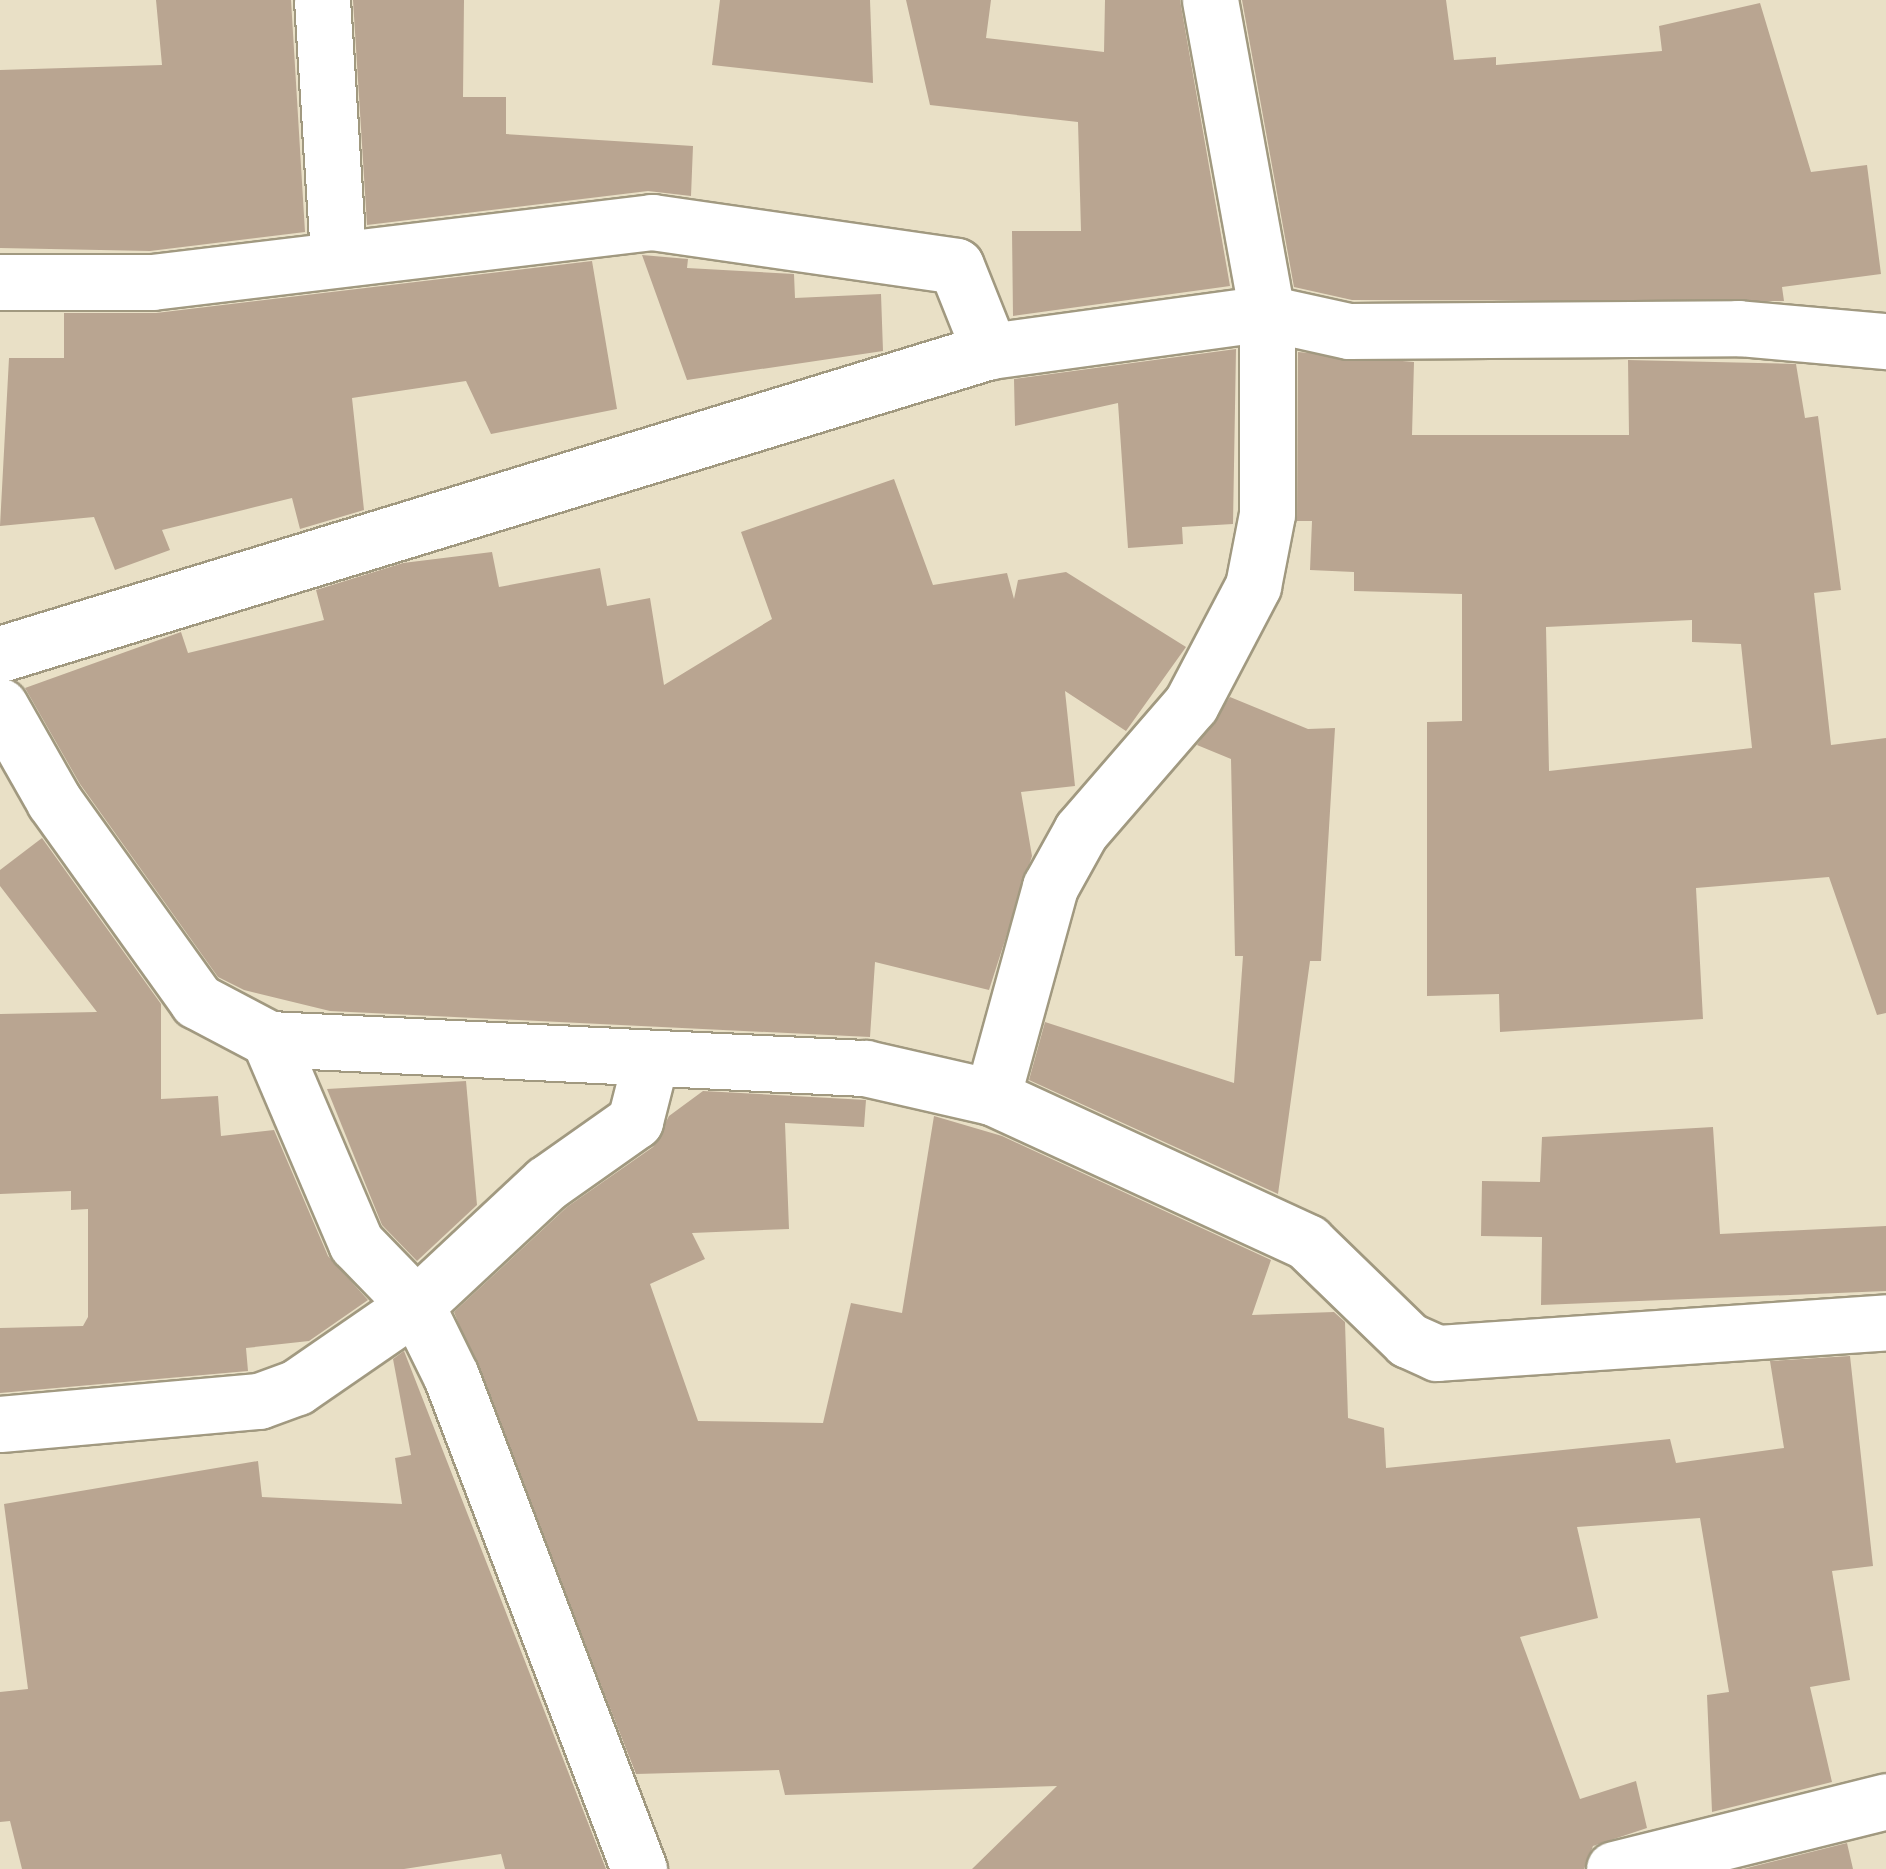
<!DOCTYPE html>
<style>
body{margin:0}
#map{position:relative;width:1886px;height:1869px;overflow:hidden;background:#e9e0c6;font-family:"Titillium Web",sans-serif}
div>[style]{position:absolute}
.building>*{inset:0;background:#b9a591}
.roads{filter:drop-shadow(2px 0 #a19980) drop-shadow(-2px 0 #a19980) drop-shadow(0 2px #a19980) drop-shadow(0 -2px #a19980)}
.minor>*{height:55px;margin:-27.5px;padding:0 27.5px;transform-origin:27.5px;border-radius:27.5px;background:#fff}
span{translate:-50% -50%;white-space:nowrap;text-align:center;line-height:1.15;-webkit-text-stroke:9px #e9e0c6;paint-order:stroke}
</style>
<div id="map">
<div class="building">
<i style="clip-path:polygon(156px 0,291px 0,305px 232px,150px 251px,0 248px,0 70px,162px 65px)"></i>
<i style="clip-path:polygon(353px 0,464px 0,463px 97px,506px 97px,506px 134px,693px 146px,691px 196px,648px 191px,367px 225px)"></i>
<i style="clip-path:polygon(720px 0,870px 0,873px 83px,712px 65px)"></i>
<i style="clip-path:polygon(906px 0,991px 0,986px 38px,1104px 52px,1105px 0,1180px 0,1230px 286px,1013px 316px,1012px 231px,1081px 231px,1078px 122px,930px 105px)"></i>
<i style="clip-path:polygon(1242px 0,1446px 0,1454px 60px,1496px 57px,1496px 65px,1662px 51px,1659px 26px,1760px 3px,1811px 172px,1867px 165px,1881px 274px,1782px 287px,1784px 301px,1352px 300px,1294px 287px)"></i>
<i style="clip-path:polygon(642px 255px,688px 259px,687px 268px,794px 274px,795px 298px,881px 294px,883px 351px,687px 380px)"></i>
<i style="clip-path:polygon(592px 261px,617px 409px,491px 434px,466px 381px,352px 398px,364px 510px,300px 529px,292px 498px,162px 530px,170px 550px,115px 570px,94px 517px,0 526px,9px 358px,64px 358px,64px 313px,156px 313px)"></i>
<i style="clip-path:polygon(1236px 349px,1233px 524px,1182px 527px,1183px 544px,1128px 548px,1118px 403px,1015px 426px,1014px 379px)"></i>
<i style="clip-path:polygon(evenodd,1298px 352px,1414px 362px,1412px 435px,1629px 435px,1628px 360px,1796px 364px,1805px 418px,1818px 416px,1841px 590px,1814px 593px,1831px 745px,1886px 738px,1886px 1013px,1877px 1015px,1829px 877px,1696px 888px,1703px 1019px,1500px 1032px,1499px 994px,1427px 996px,1427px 722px,1462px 721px,1462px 594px,1354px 591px,1354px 572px,1310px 570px,1312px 521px,1297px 521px,1298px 352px,1692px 620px,1692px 642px,1741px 644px,1752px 748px,1549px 771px,1546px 627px,1692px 620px)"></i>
<i style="clip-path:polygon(894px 479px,933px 585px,1007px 573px,1014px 599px,1018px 580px,1066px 572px,1186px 647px,1126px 731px,1065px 691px,1075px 786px,1021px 792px,1032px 856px,989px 990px,875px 962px,870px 1037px,330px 1011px,244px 990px,218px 977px,80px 784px,25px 688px,181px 632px,188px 653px,324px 620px,316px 590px,403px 563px,492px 552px,499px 587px,600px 568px,607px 606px,650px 598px,664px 685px,772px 619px,741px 532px)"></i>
<i style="clip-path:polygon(1230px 697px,1308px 729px,1335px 728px,1321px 961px,1310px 961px,1278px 1194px,1029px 1080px,1045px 1022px,1234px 1083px,1243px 956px,1235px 956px,1231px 759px,1197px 745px)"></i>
<i style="clip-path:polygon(42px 838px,161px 1004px,161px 1099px,218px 1096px,221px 1136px,274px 1130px,328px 1256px,368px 1300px,309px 1341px,246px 1348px,248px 1371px,0 1393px,0 1328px,83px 1326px,88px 1317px,88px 1209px,71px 1210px,71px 1191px,0 1194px,0 1014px,97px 1012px,0 886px,0 870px)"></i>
<i style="clip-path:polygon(466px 1081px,477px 1205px,417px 1261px,382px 1225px,327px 1089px)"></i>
<i style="clip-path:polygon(703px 1091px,866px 1100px,864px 1127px,785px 1123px,789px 1229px,692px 1233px,705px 1259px,650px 1284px,698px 1421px,823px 1423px,851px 1303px,902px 1313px,934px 1116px,1002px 1136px,1271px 1260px,1252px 1315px,1334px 1312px,1345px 1322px,1348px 1418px,1384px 1428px,1386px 1468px,1670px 1439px,1676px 1463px,1784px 1448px,1770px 1361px,1850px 1356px,1873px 1566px,1832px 1571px,1850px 1680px,1810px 1687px,1832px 1782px,1712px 1812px,1707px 1695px,1729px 1692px,1700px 1518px,1577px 1527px,1598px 1618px,1520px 1637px,1580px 1799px,1636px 1781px,1647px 1828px,1593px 1846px,1584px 1869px,972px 1869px,1057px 1786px,785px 1795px,779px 1770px,636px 1774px,454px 1312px,567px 1207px,653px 1147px,669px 1116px)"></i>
<i style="clip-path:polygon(1713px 1127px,1720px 1234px,1886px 1226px,1886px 1291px,1541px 1305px,1542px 1237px,1481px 1236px,1482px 1181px,1540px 1182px,1542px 1137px)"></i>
<i style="clip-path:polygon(404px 1351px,606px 1869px,505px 1869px,501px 1854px,404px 1869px,22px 1869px,10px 1821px,0 1822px,0 1692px,28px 1689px,4px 1504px,258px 1461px,262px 1497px,402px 1504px,395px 1458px,411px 1455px,393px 1359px)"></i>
<i style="clip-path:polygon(1847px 1843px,1853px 1869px,1743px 1869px)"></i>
</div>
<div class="roads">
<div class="minor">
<i style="left:322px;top:0;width:255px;rotate:86.4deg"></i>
<i style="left:1210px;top:0;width:318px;rotate:79.7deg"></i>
<i style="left:1267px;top:313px;width:84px;rotate:12.4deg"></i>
<i style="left:1349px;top:331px;width:389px;rotate:-0.4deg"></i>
<i style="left:1738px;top:328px;width:148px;rotate:5.1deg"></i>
<i style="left:0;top:282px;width:152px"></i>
<i style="left:152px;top:282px;width:504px;rotate:-6.84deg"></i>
<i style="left:652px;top:222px;width:307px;rotate:8.2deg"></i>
<i style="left:956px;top:266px;width:92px;rotate:68.2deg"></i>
<i style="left:990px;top:351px;width:280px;rotate:-7.8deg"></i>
<i style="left:1267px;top:313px;width:201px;rotate:90deg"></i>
<i style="left:1267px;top:514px;width:73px;rotate:101deg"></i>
<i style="left:1253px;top:586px;width:133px;rotate:117.7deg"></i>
<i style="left:1191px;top:704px;width:168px;rotate:130.9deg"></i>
<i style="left:1081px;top:831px;width:64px;rotate:119deg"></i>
<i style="left:1050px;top:887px;width:218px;rotate:105.4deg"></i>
<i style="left:0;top:654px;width:1035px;rotate:-17.02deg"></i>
<i style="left:0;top:706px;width:109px;rotate:60.4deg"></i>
<i style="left:54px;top:801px;width:246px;rotate:54.4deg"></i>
<i style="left:197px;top:1001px;width:81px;rotate:27.8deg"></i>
<i style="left:269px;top:1039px;width:597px;rotate:2.79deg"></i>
<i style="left:865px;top:1068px;width:130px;rotate:12.9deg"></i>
<i style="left:992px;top:1097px;width:347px;rotate:24.7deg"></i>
<i style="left:1307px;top:1242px;width:141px;rotate:44.1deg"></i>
<i style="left:1408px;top:1340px;width:32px;rotate:24deg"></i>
<i style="left:1437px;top:1353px;width:450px;rotate:-3.9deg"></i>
<i style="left:269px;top:1039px;width:222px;rotate:66.9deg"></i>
<i style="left:356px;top:1243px;width:86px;rotate:45.9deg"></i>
<i style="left:416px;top:1305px;width:79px;rotate:63.8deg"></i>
<i style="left:451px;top:1376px;width:528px;rotate:69.13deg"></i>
<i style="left:0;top:1424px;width:260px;rotate:-5.1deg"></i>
<i style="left:259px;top:1401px;width:40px;rotate:-20.2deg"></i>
<i style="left:297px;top:1387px;width:145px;rotate:-34.6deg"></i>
<i style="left:416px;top:1305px;width:179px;rotate:-43deg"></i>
<i style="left:547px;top:1183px;width:108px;rotate:-35.2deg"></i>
<i style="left:635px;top:1121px;width:65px;rotate:-75.7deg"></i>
<i style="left:1614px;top:1869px;width:280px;rotate:-14deg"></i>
</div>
</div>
</div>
